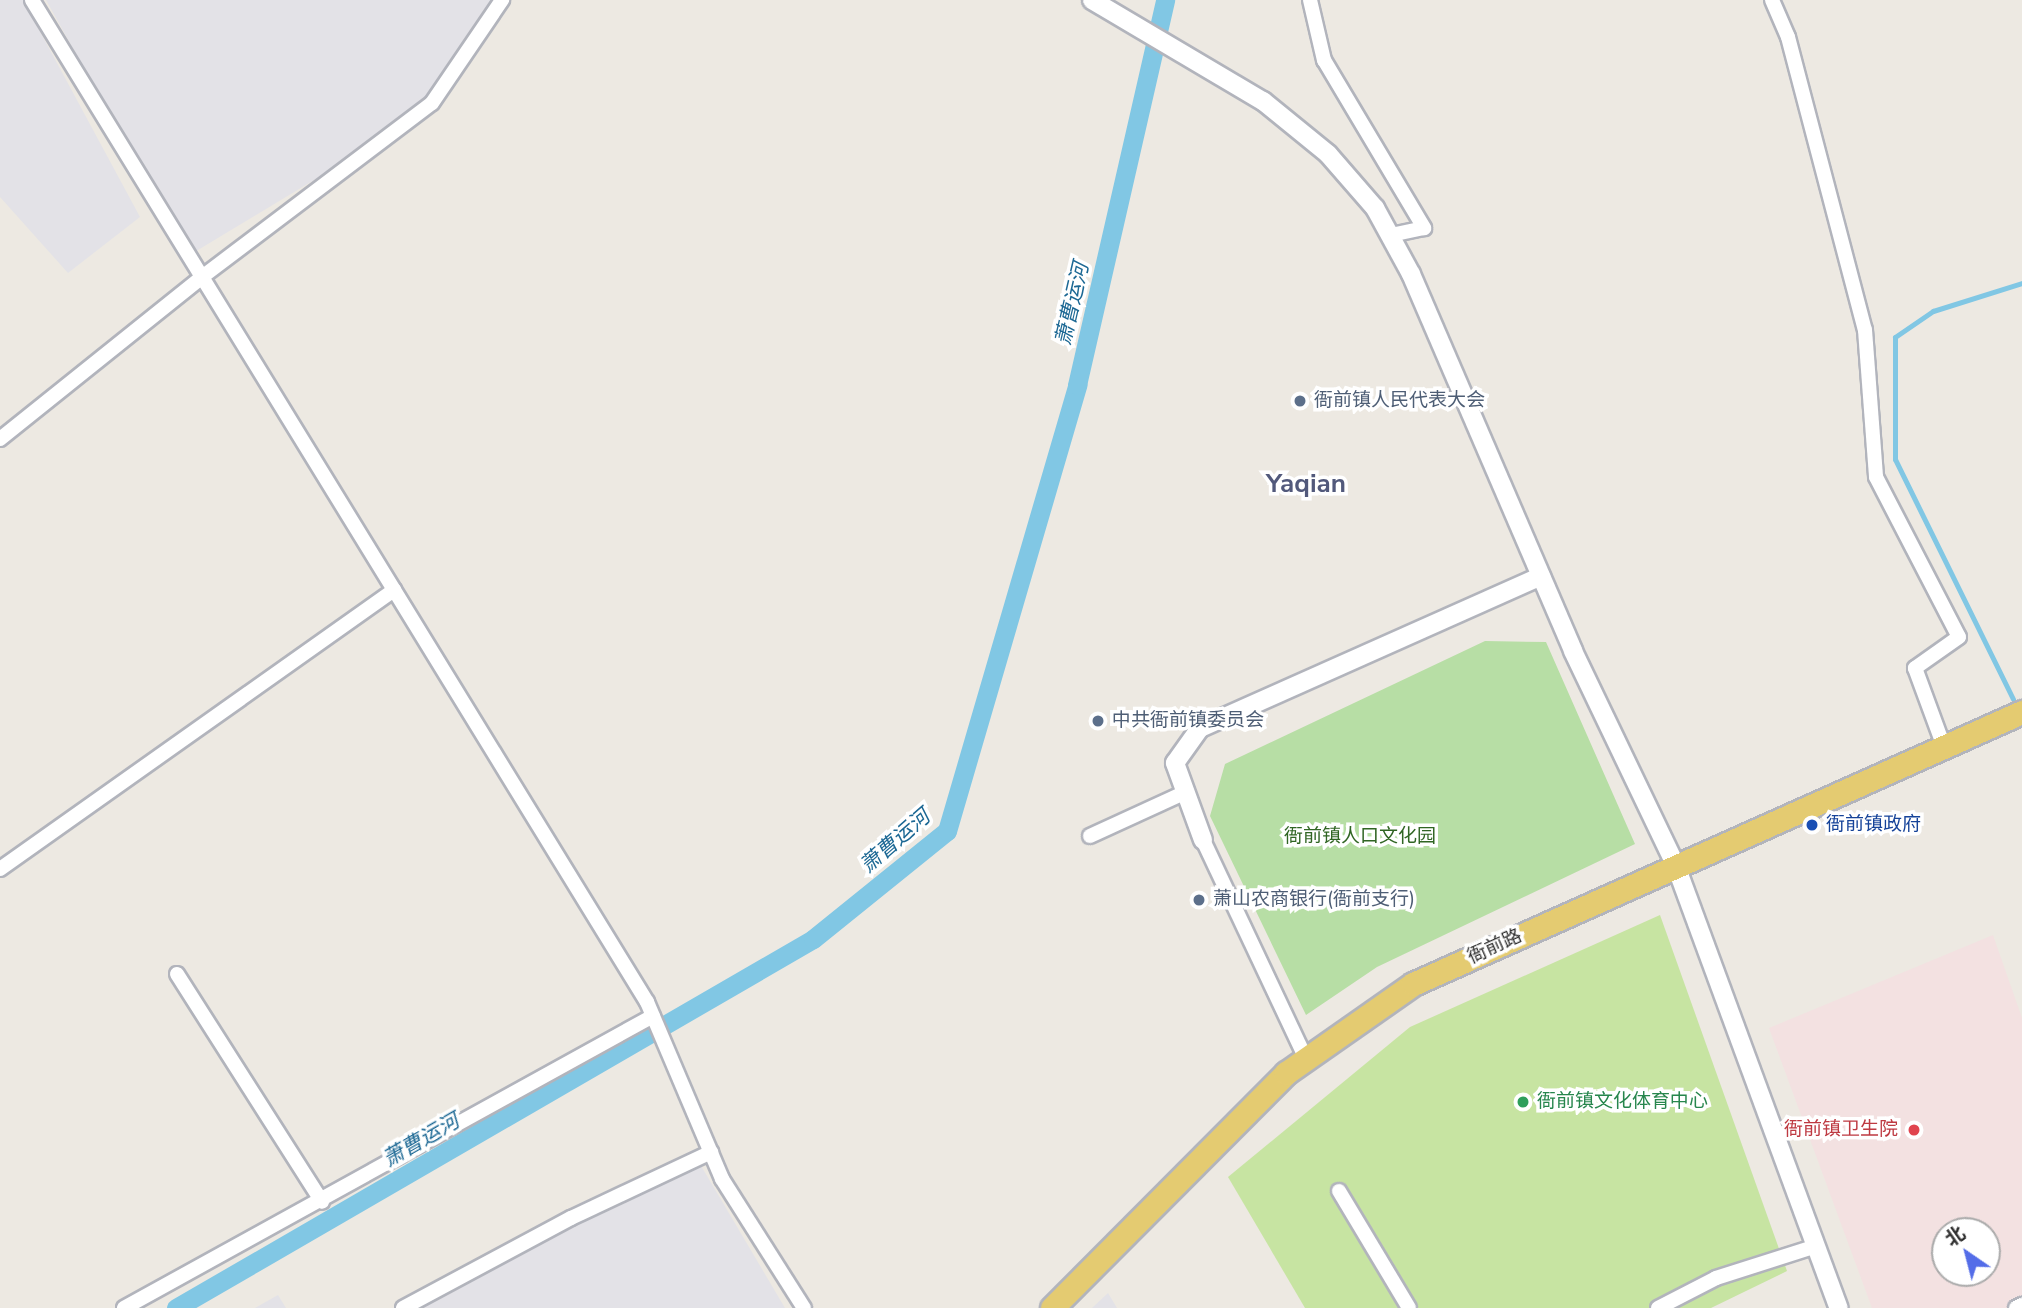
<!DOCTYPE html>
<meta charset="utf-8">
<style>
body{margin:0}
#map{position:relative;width:2022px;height:1308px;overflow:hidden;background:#ede9e2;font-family:"Nunito Sans","Noto Sans SC",sans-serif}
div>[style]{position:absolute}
.industrial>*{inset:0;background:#e3e2e7}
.medical>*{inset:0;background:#f3e1e1}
.green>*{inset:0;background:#b7dea5}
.pitch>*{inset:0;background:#c7e4a2}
.stream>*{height:5px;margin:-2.5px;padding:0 2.5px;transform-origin:2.5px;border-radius:2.5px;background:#81c7e4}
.canal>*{height:19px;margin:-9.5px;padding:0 9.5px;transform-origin:9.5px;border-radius:9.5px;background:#81c7e4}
.roads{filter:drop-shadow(2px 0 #b2b4bc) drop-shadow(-2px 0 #b2b4bc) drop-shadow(0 2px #b2b4bc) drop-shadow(0 -2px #b2b4bc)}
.minor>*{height:14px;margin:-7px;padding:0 7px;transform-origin:7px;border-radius:7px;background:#fff}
.tertiary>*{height:18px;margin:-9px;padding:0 9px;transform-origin:9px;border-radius:9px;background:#fff}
.primary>*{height:23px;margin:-11.5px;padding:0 11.5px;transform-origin:11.5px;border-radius:11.5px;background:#e4cb71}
.dots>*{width:19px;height:19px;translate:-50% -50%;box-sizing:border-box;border:4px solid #fff;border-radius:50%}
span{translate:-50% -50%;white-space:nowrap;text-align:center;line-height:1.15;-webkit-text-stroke:7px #fff;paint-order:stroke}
.service-label{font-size:19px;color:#4e5e75}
.left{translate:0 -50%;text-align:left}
.transit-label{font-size:19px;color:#164399}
.park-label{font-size:19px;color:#306523}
.street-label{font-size:19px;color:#2e2e2e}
.leisure-label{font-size:19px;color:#27864d}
.health-label{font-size:19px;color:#be3a42}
.right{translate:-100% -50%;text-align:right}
.water-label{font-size:21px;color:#1c6894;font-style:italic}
.district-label{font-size:26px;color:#52597b;font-weight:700}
.north{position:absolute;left:1931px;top:1217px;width:70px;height:70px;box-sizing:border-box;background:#fff;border:2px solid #ababab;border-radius:50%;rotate:325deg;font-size:19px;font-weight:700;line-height:28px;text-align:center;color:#2e2e2e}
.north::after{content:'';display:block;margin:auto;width:24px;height:32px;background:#546de8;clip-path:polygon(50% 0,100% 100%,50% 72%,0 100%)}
</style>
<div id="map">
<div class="industrial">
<i style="clip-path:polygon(0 0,23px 0,140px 217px,68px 273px,0 197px)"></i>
<i style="clip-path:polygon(46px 0,502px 0,462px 58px,387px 136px,188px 256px)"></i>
<i style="clip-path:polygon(697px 1159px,785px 1308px,407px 1308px)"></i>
<i style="clip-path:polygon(1108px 1293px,1117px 1308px,1092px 1308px)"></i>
<i style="clip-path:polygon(278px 1295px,286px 1308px,255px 1308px)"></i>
</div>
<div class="medical">
<i style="clip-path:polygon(evenodd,1993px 935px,2022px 1018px,2022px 1308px,1872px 1308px,1769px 1028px,1993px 935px,1945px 1231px,1987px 1231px,1987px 1273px,1945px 1273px,1945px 1231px)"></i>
</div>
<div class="green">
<i style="clip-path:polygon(1485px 641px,1546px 642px,1635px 844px,1377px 967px,1306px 1015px,1210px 816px,1225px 764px)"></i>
</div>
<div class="pitch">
<i style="clip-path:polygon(1660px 915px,1787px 1271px,1711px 1308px,1305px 1308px,1228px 1177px,1410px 1027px)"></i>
</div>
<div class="stream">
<i style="left:2013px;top:699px;width:267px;rotate:-116.2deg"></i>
<i style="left:1895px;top:459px;width:122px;rotate:-90deg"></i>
<i style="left:1895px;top:337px;width:46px;rotate:-34.4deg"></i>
<i style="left:1933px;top:311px;width:93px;rotate:-17.5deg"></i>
</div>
<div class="canal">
<i style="left:176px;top:1308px;width:736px;rotate:-30.08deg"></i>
<i style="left:813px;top:939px;width:172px;rotate:-38.9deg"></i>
<i style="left:947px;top:831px;width:465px;rotate:-73.7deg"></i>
<i style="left:1077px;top:385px;width:395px;rotate:-77.1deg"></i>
</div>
<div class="roads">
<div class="minor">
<i style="left:32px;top:0;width:1176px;rotate:58.46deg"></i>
<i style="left:647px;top:1002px;width:192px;rotate:67deg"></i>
<i style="left:722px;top:1179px;width:153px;rotate:57.6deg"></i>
<i style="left:1310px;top:0;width:62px;rotate:76.9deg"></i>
<i style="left:1324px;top:60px;width:196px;rotate:59.2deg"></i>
<i style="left:1424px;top:228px;width:35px;rotate:168deg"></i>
<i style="left:1772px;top:0;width:40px;rotate:66.6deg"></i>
<i style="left:1788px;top:37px;width:303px;rotate:75.3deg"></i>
<i style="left:1865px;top:330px;width:147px;rotate:85.7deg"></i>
<i style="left:1876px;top:477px;width:180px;rotate:62.6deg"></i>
<i style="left:1959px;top:637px;width:54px;rotate:144.8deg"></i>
<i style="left:1915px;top:668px;width:84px;rotate:69.8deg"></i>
<i style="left:0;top:439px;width:259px;rotate:-38.7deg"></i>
<i style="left:202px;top:277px;width:288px;rotate:-37.1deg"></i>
<i style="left:432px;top:103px;width:125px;rotate:-55.8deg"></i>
<i style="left:1090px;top:836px;width:106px;rotate:-24.6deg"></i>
<i style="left:1203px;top:840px;width:242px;rotate:64.8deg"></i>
<i style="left:0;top:869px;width:483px;rotate:-35.3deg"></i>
<i style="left:177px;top:974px;width:270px;rotate:57.5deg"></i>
<i style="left:1339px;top:1191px;width:136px;rotate:59.1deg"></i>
<i style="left:124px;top:1308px;width:604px;rotate:-28.9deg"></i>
<i style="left:403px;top:1308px;width:191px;rotate:-28.2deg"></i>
<i style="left:571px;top:1218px;width:155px;rotate:-25.2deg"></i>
<i style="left:1658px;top:1308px;width:65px;rotate:-27.3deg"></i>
<i style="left:1716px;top:1278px;width:105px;rotate:-17.7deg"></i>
<i style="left:2016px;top:1308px;width:7px;rotate:-27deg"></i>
</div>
<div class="tertiary">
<i style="left:1092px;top:0;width:199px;rotate:30.6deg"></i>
<i style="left:1263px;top:101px;width:84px;rotate:39.2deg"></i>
<i style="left:1328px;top:154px;width:72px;rotate:49deg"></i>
<i style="left:1375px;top:208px;width:75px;rotate:61.4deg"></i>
<i style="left:1411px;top:274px;width:410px;rotate:66.7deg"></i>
<i style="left:1573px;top:651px;width:238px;rotate:64.4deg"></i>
<i style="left:1676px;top:866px;width:471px;rotate:69.8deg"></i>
<i style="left:1203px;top:840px;width:82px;rotate:-110deg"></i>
<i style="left:1175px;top:763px;width:43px;rotate:-54.5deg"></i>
<i style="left:1200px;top:728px;width:373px;rotate:-24deg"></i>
</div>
<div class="primary">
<i style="left:1052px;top:1308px;width:332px;rotate:-45.1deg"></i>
<i style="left:1286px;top:1073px;width:155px;rotate:-35deg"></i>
<i style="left:1413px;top:984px;width:667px;rotate:-24.07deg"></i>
</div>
</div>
<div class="dots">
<i style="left:1300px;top:401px;background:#5c6f8a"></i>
<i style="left:1098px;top:721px;background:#5c6f8a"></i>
<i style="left:1812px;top:825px;background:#1a4fb4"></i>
<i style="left:1199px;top:900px;background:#5c6f8a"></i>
<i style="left:1523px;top:1102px;background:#2e9e5b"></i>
<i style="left:1914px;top:1130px;background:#e0444e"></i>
</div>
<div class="service-label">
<span class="left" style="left:1314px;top:401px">衙前镇人民代表大会</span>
<span class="left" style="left:1112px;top:721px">中共衙前镇委员会</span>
<span class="left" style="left:1213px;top:900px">萧山农商银行(衙前支行)</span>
</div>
<div class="transit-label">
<span class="left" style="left:1826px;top:825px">衙前镇政府</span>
</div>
<div class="park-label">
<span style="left:1360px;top:837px">衙前镇人口文化园</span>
</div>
<div class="street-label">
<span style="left:1495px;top:947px;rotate:-24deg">衙前路</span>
</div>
<div class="leisure-label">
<span class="left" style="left:1537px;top:1102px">衙前镇文化体育中心</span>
</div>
<div class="health-label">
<span class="right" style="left:1898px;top:1130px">衙前镇卫生院</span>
</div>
<div class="water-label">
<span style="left:1072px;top:304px;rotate:-77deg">萧曹运河</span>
<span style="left:895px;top:841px;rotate:-41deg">萧曹运河</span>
<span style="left:421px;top:1140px;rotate:-30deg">萧曹运河</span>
</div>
<div class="district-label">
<span style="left:1306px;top:484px">Yaqian</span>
</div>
<div class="north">北</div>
</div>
